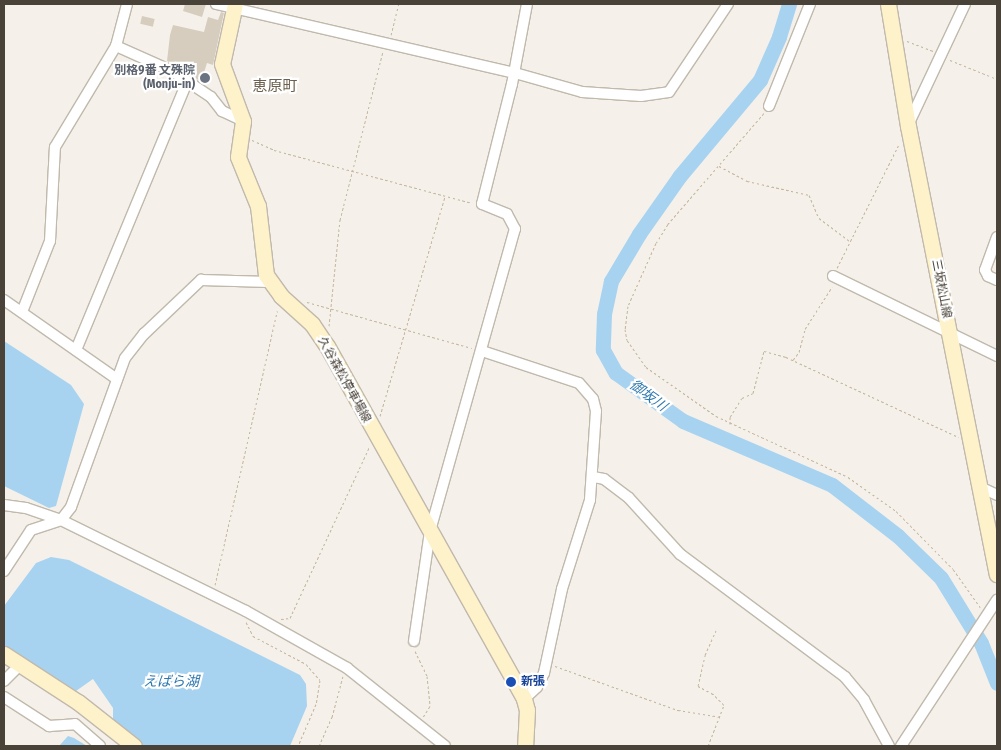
<!DOCTYPE html>
<meta charset="utf-8">
<style>
body{margin:0}
#map{position:relative;width:1001px;height:750px;overflow:hidden;background:#f5f1ea;font-family:"Fira Sans Condensed","Noto Sans JP",sans-serif}
div>[style]{position:absolute}
.water>*{inset:0;background:#a7d3f1}
.river>*{height:15px;margin:-7.5px;padding:0 7.5px;transform-origin:7.5px;border-radius:7.5px;background:#a7d3f1}
.building>*{inset:0;background:#d6cdbf;transform-origin:0 0}
.path>*{height:1px;margin-top:-0.5px;transform-origin:0;background:repeating-linear-gradient(90deg,#c2b59d 0 2.5px,transparent 0 5px)}
.roads{filter:drop-shadow(1px 0 #c0b9ac) drop-shadow(-1px 0 #c0b9ac) drop-shadow(0 1px #c0b9ac) drop-shadow(0 -1px #c0b9ac)}
.street>*{height:10px;margin:-5px;padding:0 5px;transform-origin:5px;border-radius:5px;background:#fff}
.secondary>*{height:15px;margin:-7.5px;padding:0 7.5px;transform-origin:7.5px;border-radius:7.5px;background:#fef2ca}
.dots>*{width:14px;height:14px;translate:-50% -50%;box-sizing:border-box;border:2px solid #fff;border-radius:50%}
span{translate:-50% -50%;white-space:nowrap;text-align:center;line-height:1.15;-webkit-text-stroke:4.5px #fff;paint-order:stroke}
.worship-label{font-size:12px;color:#5b616d;font-weight:700}
.right{translate:-100% -50%;text-align:right}
.street-label{font-size:12px;color:#494238}
.transit-label{font-size:12px;color:#164399;font-weight:700}
.left{translate:0 -50%;text-align:left}
.water-label{font-size:14px;color:#2e79ae;font-style:italic}
.quarter-label{font-size:15px;color:#6c604f}
.frame{position:absolute;inset:0;border:5px solid #494238;pointer-events:none}
</style>
<div id="map">
<div class="water">
<i style="clip-path:polygon(4px 341px,71px 385px,84px 404px,56px 506px,49px 508px,4px 486px)"></i>
<i style="clip-path:polygon(51px 557px,69px 560px,300px 675px,306px 684px,307px 706px,290px 746px,143px 746px,113px 720px,113px 708px,93px 679px,76px 691px,4px 645px,4px 606px,36px 563px)"></i>
<i style="clip-path:polygon(68px 736px,74px 738px,87px 746px,59px 746px)"></i>
</div>
<div class="river">
<i style="left:789px;top:4px;width:34px;rotate:107deg"></i>
<i style="left:779px;top:37px;width:47px;rotate:113.8deg"></i>
<i style="left:760px;top:80px;width:126px;rotate:129.9deg"></i>
<i style="left:679px;top:177px;width:70px;rotate:125.1deg"></i>
<i style="left:639px;top:234px;width:55px;rotate:120.8deg"></i>
<i style="left:611px;top:281px;width:34px;rotate:102deg"></i>
<i style="left:604px;top:314px;width:36px;rotate:92deg"></i>
<i style="left:603px;top:350px;width:26px;rotate:61deg"></i>
<i style="left:616px;top:373px;width:82px;rotate:35.6deg"></i>
<i style="left:683px;top:421px;width:162px;rotate:23.2deg"></i>
<i style="left:832px;top:485px;width:83px;rotate:37.7deg"></i>
<i style="left:898px;top:536px;width:60px;rotate:44.3deg"></i>
<i style="left:941px;top:578px;width:76px;rotate:58.4deg"></i>
<i style="left:981px;top:643px;width:43px;rotate:68.2deg"></i>
</div>
<div class="building">
<i style="clip-path:polygon(185px 4px,206px 4px,202px 17px,183px 11px)"></i>
<i style="clip-path:polygon(221px 12px,224px 13px,213px 65px,207px 63px,201px 82px,189px 74px,190px 71px,167px 61px,170px 35px,173px 25px,204px 32px,208px 17px,218px 20px)"></i>
<i style="left:142px;top:16px;width:13px;height:8px;rotate:13deg"></i>
</div>
<div class="path">
<i style="left:391px;top:35px;width:32px;rotate:-76deg"></i>
<i style="left:907px;top:41px;width:28px;rotate:21deg"></i>
<i style="left:950px;top:60px;width:51px;rotate:22deg"></i>
<i style="left:764px;top:113px;width:147px;rotate:130.9deg"></i>
<i style="left:668px;top:224px;width:22px;rotate:122deg"></i>
<i style="left:656px;top:243px;width:69px;rotate:114deg"></i>
<i style="left:628px;top:306px;width:23px;rotate:97deg"></i>
<i style="left:625px;top:329px;width:11px;rotate:80deg"></i>
<i style="left:627px;top:340px;width:33px;rotate:55deg"></i>
<i style="left:646px;top:367px;width:85px;rotate:35deg"></i>
<i style="left:716px;top:416px;width:145px;rotate:24.8deg"></i>
<i style="left:848px;top:477px;width:59px;rotate:35.3deg"></i>
<i style="left:896px;top:511px;width:81px;rotate:45.5deg"></i>
<i style="left:953px;top:569px;width:47px;rotate:54.6deg"></i>
<i style="left:252px;top:140px;width:24px;rotate:24deg"></i>
<i style="left:274px;top:150px;width:205px;rotate:15deg"></i>
<i style="left:719px;top:166px;width:32px;rotate:28deg"></i>
<i style="left:747px;top:181px;width:64px;rotate:12.7deg"></i>
<i style="left:809px;top:195px;width:25px;rotate:67deg"></i>
<i style="left:819px;top:218px;width:38px;rotate:37deg"></i>
<i style="left:837px;top:268px;width:139px;rotate:-63.4deg"></i>
<i style="left:307px;top:302px;width:171px;rotate:15.6deg"></i>
<i style="left:329px;top:326px;width:107px;rotate:-84.1deg"></i>
<i style="left:340px;top:220px;width:174px;rotate:-75.7deg"></i>
<i style="left:793px;top:360px;width:10px;rotate:-53deg"></i>
<i style="left:799px;top:352px;width:24px;rotate:-75deg"></i>
<i style="left:805px;top:329px;width:50px;rotate:-57.3deg"></i>
<i style="left:380px;top:416px;width:228px;rotate:-73.5deg"></i>
<i style="left:730px;top:424px;width:7px;rotate:-90deg"></i>
<i style="left:730px;top:417px;width:22px;rotate:-58deg"></i>
<i style="left:742px;top:398px;width:12px;rotate:-24deg"></i>
<i style="left:753px;top:393px;width:43px;rotate:-75.3deg"></i>
<i style="left:764px;top:351px;width:23px;rotate:15deg"></i>
<i style="left:786px;top:357px;width:190px;rotate:24.9deg"></i>
<i style="left:215px;top:585px;width:281px;rotate:-77.2deg"></i>
<i style="left:281px;top:619px;width:9px;rotate:-6deg"></i>
<i style="left:290px;top:618px;width:190px;rotate:-65.1deg"></i>
<i style="left:246px;top:622px;width:16px;rotate:63deg"></i>
<i style="left:253px;top:636px;width:60px;rotate:27.8deg"></i>
<i style="left:306px;top:664px;width:21px;rotate:49deg"></i>
<i style="left:320px;top:680px;width:24px;rotate:99deg"></i>
<i style="left:316px;top:704px;width:46px;rotate:113.2deg"></i>
<i style="left:415px;top:651px;width:28px;rotate:64deg"></i>
<i style="left:427px;top:676px;width:30px;rotate:84deg"></i>
<i style="left:430px;top:706px;width:13px;rotate:122deg"></i>
<i style="left:555px;top:666px;width:131px;rotate:19.7deg"></i>
<i style="left:678px;top:710px;width:44px;rotate:9.2deg"></i>
<i style="left:319px;top:746px;width:32px;rotate:-66deg"></i>
<i style="left:332px;top:717px;width:42px;rotate:-75deg"></i>
<i style="left:708px;top:746px;width:44px;rotate:-68.7deg"></i>
<i style="left:724px;top:705px;width:16px;rotate:-135deg"></i>
<i style="left:713px;top:694px;width:17px;rotate:-152deg"></i>
<i style="left:698px;top:686px;width:32px;rotate:-77deg"></i>
<i style="left:705px;top:655px;width:27px;rotate:-66deg"></i>
</div>
<div class="roads">
<div class="street">
<i style="left:216px;top:4px;width:307px;rotate:13deg"></i>
<i style="left:515px;top:73px;width:70px;rotate:15.8deg"></i>
<i style="left:582px;top:92px;width:59px;rotate:3.9deg"></i>
<i style="left:641px;top:96px;width:28px;rotate:-8deg"></i>
<i style="left:669px;top:92px;width:106px;rotate:-56.2deg"></i>
<i style="left:116px;top:46px;width:61px;rotate:24.1deg"></i>
<i style="left:172px;top:71px;width:47px;rotate:33.7deg"></i>
<i style="left:211px;top:97px;width:18px;rotate:52deg"></i>
<i style="left:222px;top:111px;width:23px;rotate:25deg"></i>
<i style="left:769px;top:106px;width:110px;rotate:-68.1deg"></i>
<i style="left:908px;top:125px;width:134px;rotate:-64.8deg"></i>
<i style="left:997px;top:237px;width:35px;rotate:110deg"></i>
<i style="left:985px;top:270px;width:7px;rotate:63deg"></i>
<i style="left:988px;top:276px;width:10px;rotate:24deg"></i>
<i style="left:833px;top:276px;width:182px;rotate:26deg"></i>
<i style="left:4px;top:300px;width:138px;rotate:35deg"></i>
<i style="left:22px;top:312px;width:76px;rotate:-68.5deg"></i>
<i style="left:50px;top:241px;width:94px;rotate:-87deg"></i>
<i style="left:55px;top:147px;width:118px;rotate:-58.9deg"></i>
<i style="left:116px;top:46px;width:43px;rotate:-75.3deg"></i>
<i style="left:76px;top:350px;width:290px;rotate:-67.5deg"></i>
<i style="left:482px;top:351px;width:102px;rotate:18.3deg"></i>
<i style="left:579px;top:383px;width:21px;rotate:49deg"></i>
<i style="left:593px;top:399px;width:12px;rotate:76deg"></i>
<i style="left:596px;top:411px;width:89px;rotate:93.9deg"></i>
<i style="left:590px;top:500px;width:93px;rotate:107.5deg"></i>
<i style="left:562px;top:589px;width:86px;rotate:102.1deg"></i>
<i style="left:544px;top:673px;width:16px;rotate:117deg"></i>
<i style="left:537px;top:687px;width:18px;rotate:137deg"></i>
<i style="left:593px;top:477px;width:11px;rotate:10deg"></i>
<i style="left:604px;top:479px;width:31px;rotate:37deg"></i>
<i style="left:629px;top:498px;width:76px;rotate:47.7deg"></i>
<i style="left:680px;top:554px;width:206px;rotate:36.7deg"></i>
<i style="left:845px;top:677px;width:30px;rotate:50deg"></i>
<i style="left:864px;top:700px;width:52px;rotate:61.5deg"></i>
<i style="left:980px;top:487px;width:19px;rotate:25deg"></i>
<i style="left:4px;top:505px;width:22px;rotate:8deg"></i>
<i style="left:26px;top:508px;width:37px;rotate:19deg"></i>
<i style="left:61px;top:520px;width:206px;rotate:26.2deg"></i>
<i style="left:246px;top:611px;width:116px;rotate:29.4deg"></i>
<i style="left:347px;top:668px;width:125px;rotate:38.5deg"></i>
<i style="left:4px;top:571px;width:49px;rotate:-56.6deg"></i>
<i style="left:31px;top:530px;width:32px;rotate:-18deg"></i>
<i style="left:61px;top:520px;width:16px;rotate:-52deg"></i>
<i style="left:71px;top:507px;width:158px;rotate:-70.1deg"></i>
<i style="left:125px;top:358px;width:31px;rotate:-52deg"></i>
<i style="left:144px;top:334px;width:79px;rotate:-43.5deg"></i>
<i style="left:201px;top:280px;width:68px;rotate:1.7deg"></i>
<i style="left:414px;top:641px;width:111px;rotate:-81.7deg"></i>
<i style="left:430px;top:531px;width:314px;rotate:-74.3deg"></i>
<i style="left:515px;top:229px;width:17px;rotate:-118deg"></i>
<i style="left:507px;top:214px;width:27px;rotate:-158deg"></i>
<i style="left:482px;top:204px;width:124px;rotate:-76deg"></i>
<i style="left:512px;top:84px;width:81px;rotate:-79.4deg"></i>
<i style="left:4px;top:681px;width:24px;rotate:-45deg"></i>
<i style="left:4px;top:697px;width:54px;rotate:32.8deg"></i>
<i style="left:49px;top:726px;width:26px;rotate:-4deg"></i>
<i style="left:75px;top:724px;width:33px;rotate:41deg"></i>
<i style="left:901px;top:746px;width:175px;rotate:-56.7deg"></i>
</div>
<div class="secondary">
<i style="left:235px;top:4px;width:61px;rotate:102.2deg"></i>
<i style="left:222px;top:64px;width:61px;rotate:69.8deg"></i>
<i style="left:243px;top:121px;width:36px;rotate:98deg"></i>
<i style="left:238px;top:157px;width:53px;rotate:67.8deg"></i>
<i style="left:258px;top:206px;width:69px;rotate:83.4deg"></i>
<i style="left:266px;top:275px;width:26px;rotate:54deg"></i>
<i style="left:281px;top:296px;width:42px;rotate:42.1deg"></i>
<i style="left:312px;top:324px;width:27px;rotate:56deg"></i>
<i style="left:327px;top:346px;width:404px;rotate:60.8deg"></i>
<i style="left:524px;top:699px;width:11px;rotate:75deg"></i>
<i style="left:527px;top:710px;width:36px;rotate:93deg"></i>
<i style="left:888px;top:4px;width:124px;rotate:80.7deg"></i>
<i style="left:908px;top:126px;width:457px;rotate:78.8deg"></i>
<i style="left:4px;top:654px;width:88px;rotate:33deg"></i>
<i style="left:78px;top:702px;width:71px;rotate:38.2deg"></i>
</div>
</div>
<div class="dots">
<i style="left:205px;top:78px;background:#6b7280"></i>
<i style="left:511px;top:682px;background:#1a4fb4"></i>
</div>
<div class="worship-label">
<span class="right" style="left:195px;top:78px">別格9番 文殊院<br>(Monju-in)</span>
</div>
<div class="street-label">
<span style="left:941px;top:289px;rotate:79deg">三坂松山線</span>
<span style="left:344px;top:380px;rotate:61deg">久谷森松停車場線</span>
</div>
<div class="transit-label">
<span class="left" style="left:521px;top:682px">新張</span>
</div>
<div class="water-label">
<span style="left:648px;top:396px;rotate:36deg">御坂川</span>
<span style="left:171px;top:682px">えばら湖</span>
</div>
<div class="quarter-label">
<span style="left:275px;top:87px">恵原町</span>
</div>
<div class="frame"></div>
</div>
